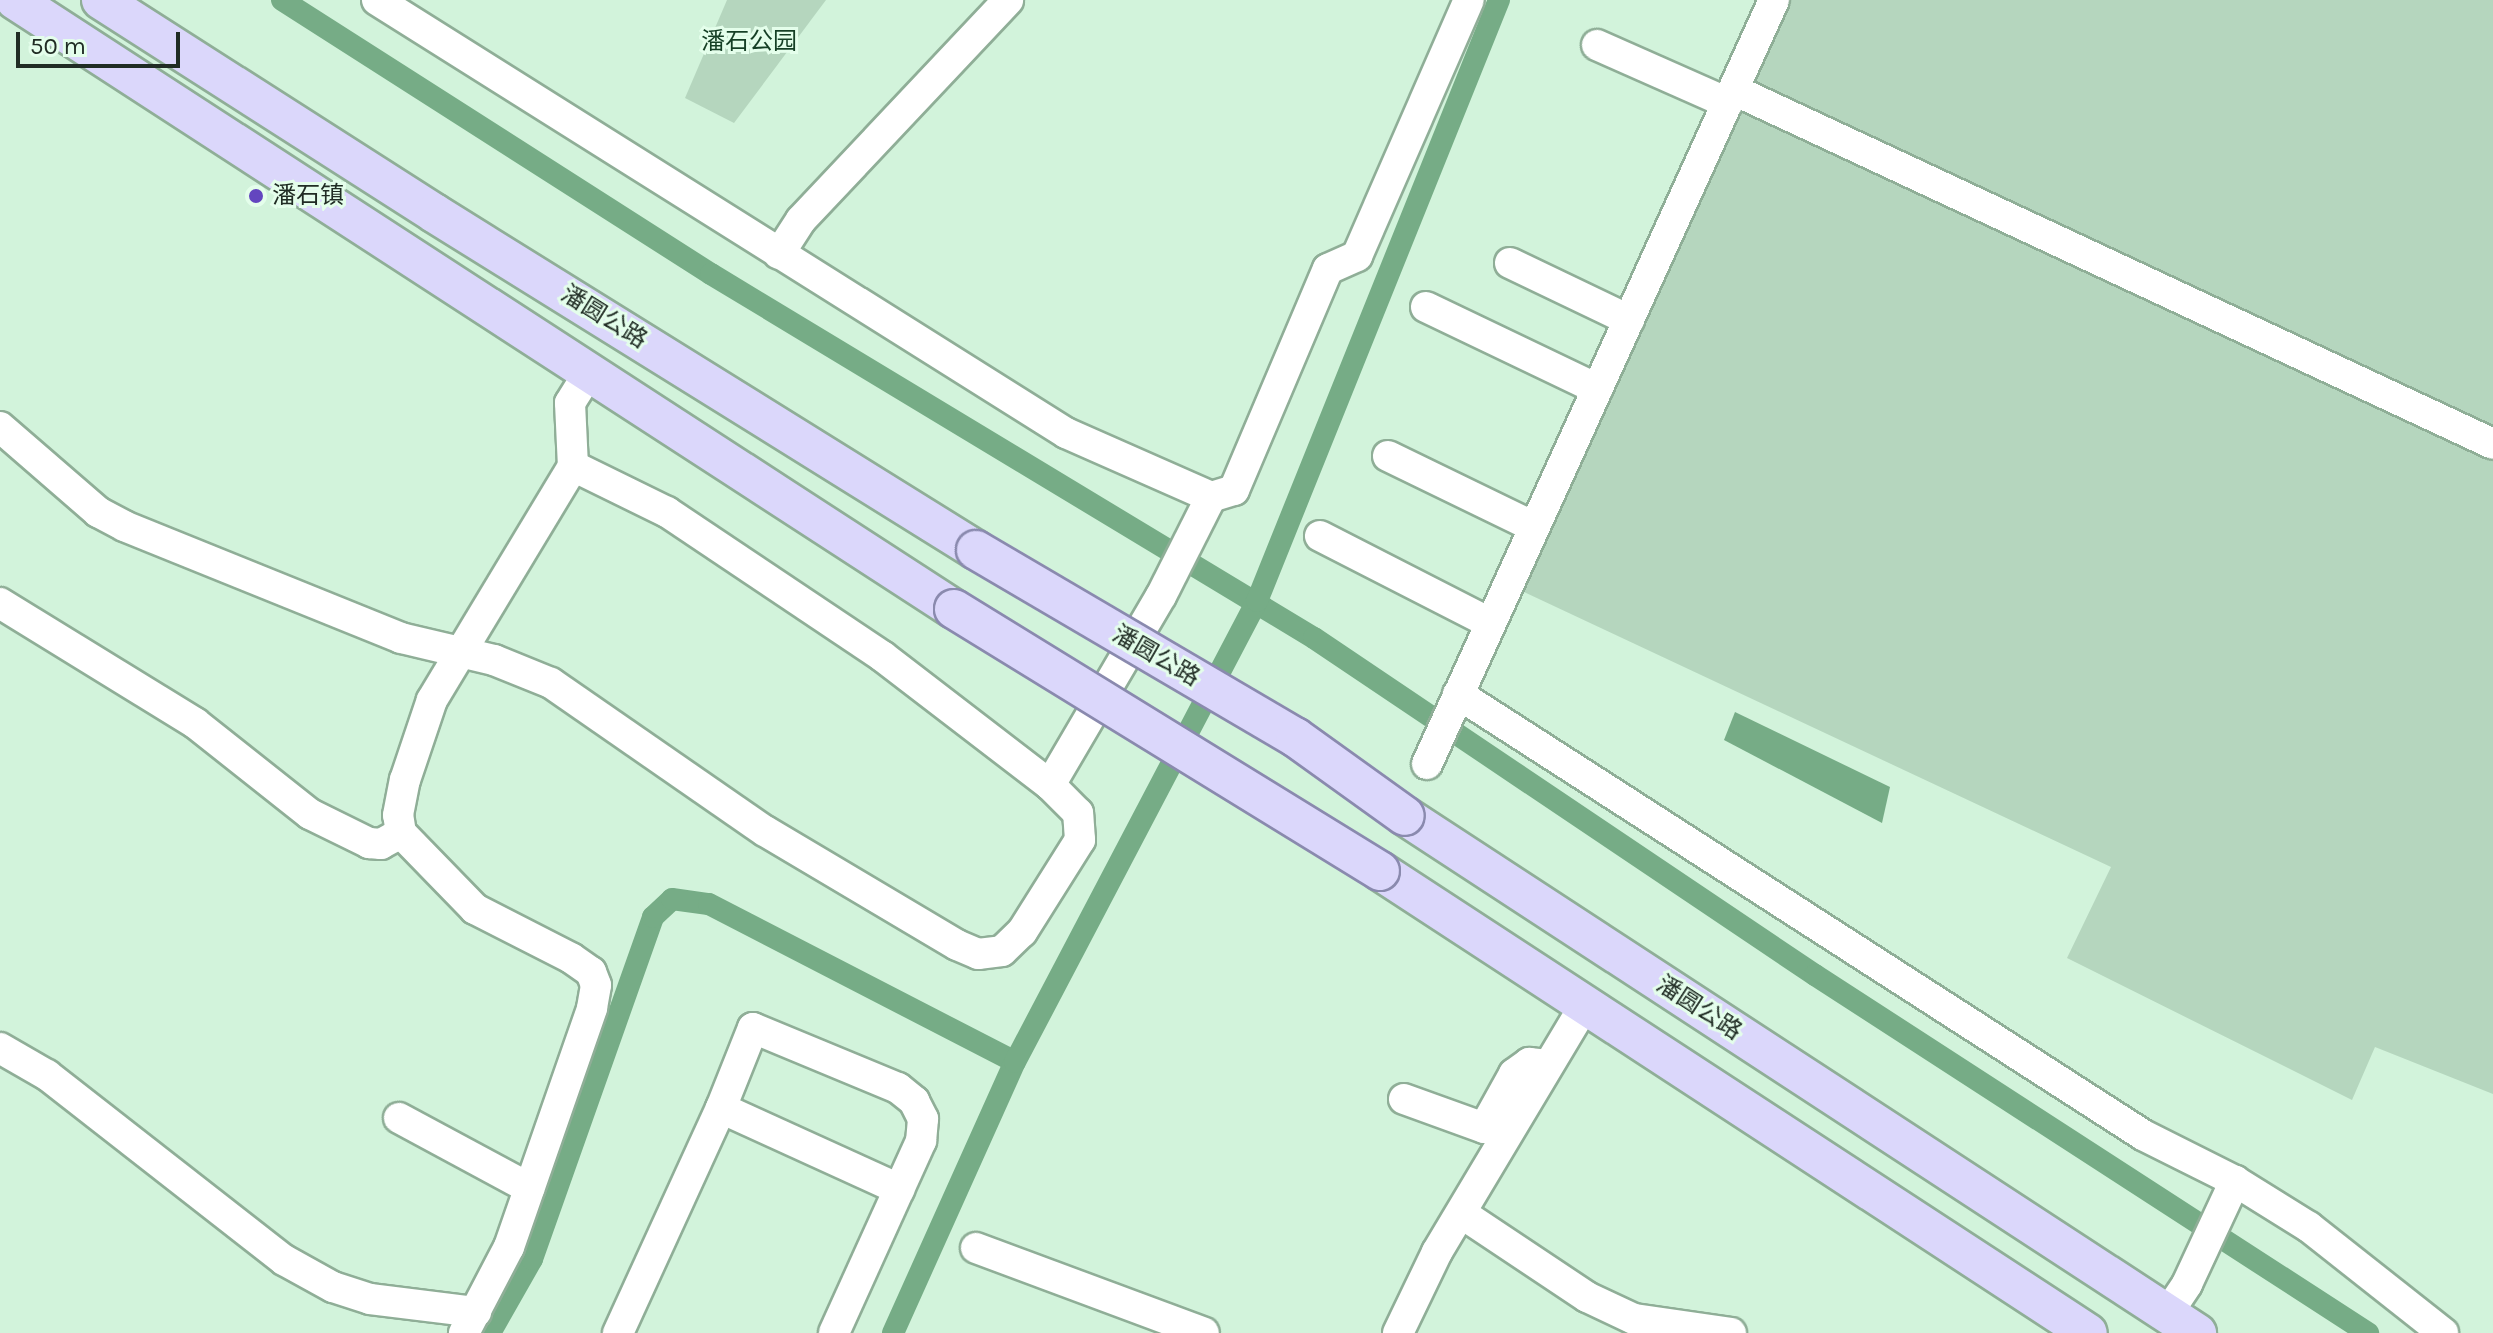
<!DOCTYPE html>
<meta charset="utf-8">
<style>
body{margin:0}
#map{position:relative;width:2493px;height:1333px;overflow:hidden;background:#d2f3db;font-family:Karla,"Noto Sans SC",sans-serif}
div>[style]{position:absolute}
.green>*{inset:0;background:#b5d6be}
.water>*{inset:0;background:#76ac86}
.canal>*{height:22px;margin:-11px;padding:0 11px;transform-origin:11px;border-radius:11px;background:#76ac86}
.roads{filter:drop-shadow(2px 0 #8fae97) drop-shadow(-2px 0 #8fae97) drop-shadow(0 2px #8fae97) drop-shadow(0 -2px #8fae97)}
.minor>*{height:30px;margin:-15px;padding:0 15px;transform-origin:15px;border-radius:15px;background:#fff}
.major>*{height:38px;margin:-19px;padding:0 19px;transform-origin:19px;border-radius:19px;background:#dbd7fb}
.bridges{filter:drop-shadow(2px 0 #8a8aae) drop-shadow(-2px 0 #8a8aae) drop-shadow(0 2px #8a8aae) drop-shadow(0 -2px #8a8aae)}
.major-bridge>*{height:38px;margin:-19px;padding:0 19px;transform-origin:19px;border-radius:19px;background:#dbd7fb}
.dots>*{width:22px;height:22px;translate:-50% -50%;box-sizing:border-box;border:4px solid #e4feeb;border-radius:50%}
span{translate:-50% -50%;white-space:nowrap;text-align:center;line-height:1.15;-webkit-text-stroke:6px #e4feeb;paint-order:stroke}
.park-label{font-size:24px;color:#153f25}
.poi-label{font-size:24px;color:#202c24}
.left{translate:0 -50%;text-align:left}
.street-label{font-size:24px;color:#202c24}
.scale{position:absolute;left:16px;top:32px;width:164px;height:36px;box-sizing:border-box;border:4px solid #202c24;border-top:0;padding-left:10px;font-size:24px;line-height:28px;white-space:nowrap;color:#202c24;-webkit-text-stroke:6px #e4feeb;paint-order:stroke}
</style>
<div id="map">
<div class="green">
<i style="clip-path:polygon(727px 0,826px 0,734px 123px,685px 98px)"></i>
<i style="clip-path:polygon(1778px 0,2493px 0,2493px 1094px,2375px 1047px,2352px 1100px,2067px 958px,2111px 867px,1511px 586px)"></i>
</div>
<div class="water">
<i style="clip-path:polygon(1735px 712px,1890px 787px,1882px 823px,1724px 740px)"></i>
</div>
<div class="canal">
<i style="left:282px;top:0;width:509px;rotate:32.57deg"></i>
<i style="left:711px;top:274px;width:704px;rotate:31.12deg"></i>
<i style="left:1314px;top:638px;width:604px;rotate:33.93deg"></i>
<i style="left:1815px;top:975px;width:659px;rotate:32.92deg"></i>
<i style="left:490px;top:1333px;width:85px;rotate:-60.4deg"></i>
<i style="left:532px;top:1259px;width:363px;rotate:-70.5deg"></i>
<i style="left:653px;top:917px;width:26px;rotate:-43deg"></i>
<i style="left:672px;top:899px;width:37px;rotate:8deg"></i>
<i style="left:709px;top:904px;width:344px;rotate:27.3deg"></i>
<i style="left:893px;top:1333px;width:297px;rotate:-65.8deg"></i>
<i style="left:1015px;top:1062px;width:521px;rotate:-62.3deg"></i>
<i style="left:1257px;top:601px;width:648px;rotate:-68.07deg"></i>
</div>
<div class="roads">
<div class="minor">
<i style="left:377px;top:0;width:814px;rotate:32.15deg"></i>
<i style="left:1066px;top:433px;width:158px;rotate:23.8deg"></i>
<i style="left:1211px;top:497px;width:24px;rotate:-17deg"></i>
<i style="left:1234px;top:490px;width:240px;rotate:-67deg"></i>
<i style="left:1328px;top:269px;width:32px;rotate:-24deg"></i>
<i style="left:1357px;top:256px;width:279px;rotate:-66.4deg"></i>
<i style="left:1597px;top:45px;width:143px;rotate:23.9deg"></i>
<i style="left:1734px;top:90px;width:837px;rotate:25deg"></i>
<i style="left:779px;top:254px;width:40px;rotate:-57.1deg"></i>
<i style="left:801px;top:220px;width:302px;rotate:-46.7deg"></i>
<i style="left:1510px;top:263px;width:132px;rotate:25.6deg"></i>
<i style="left:1426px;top:307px;width:190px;rotate:25.6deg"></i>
<i style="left:588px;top:374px;width:34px;rotate:122deg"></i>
<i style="left:570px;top:403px;width:63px;rotate:87.3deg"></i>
<i style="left:573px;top:466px;width:105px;rotate:26.1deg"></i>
<i style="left:667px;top:512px;width:259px;rotate:33.8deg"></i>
<i style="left:882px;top:656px;width:212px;rotate:37.5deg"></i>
<i style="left:1050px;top:785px;width:219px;rotate:-59.6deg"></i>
<i style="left:1161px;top:596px;width:111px;rotate:-63.2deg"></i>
<i style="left:0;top:427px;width:130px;rotate:40.9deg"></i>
<i style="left:98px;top:512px;width:30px;rotate:28deg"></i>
<i style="left:124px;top:526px;width:299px;rotate:22deg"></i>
<i style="left:401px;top:638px;width:96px;rotate:13.3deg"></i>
<i style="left:494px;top:660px;width:61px;rotate:22deg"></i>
<i style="left:551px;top:683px;width:260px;rotate:34.7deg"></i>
<i style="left:765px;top:831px;width:223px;rotate:30.7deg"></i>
<i style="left:957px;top:945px;width:23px;rotate:23deg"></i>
<i style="left:978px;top:954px;width:24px;rotate:-7deg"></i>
<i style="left:1002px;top:951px;width:28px;rotate:-44deg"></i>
<i style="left:1022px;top:932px;width:109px;rotate:-57.8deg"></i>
<i style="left:1080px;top:840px;width:27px;rotate:-94deg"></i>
<i style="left:1078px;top:813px;width:40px;rotate:-135deg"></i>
<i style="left:1388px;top:456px;width:162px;rotate:25.9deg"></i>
<i style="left:1320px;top:536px;width:191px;rotate:27.1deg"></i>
<i style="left:0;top:603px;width:229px;rotate:31.6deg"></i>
<i style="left:195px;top:723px;width:147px;rotate:38.4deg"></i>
<i style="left:310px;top:814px;width:66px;rotate:26.2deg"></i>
<i style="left:369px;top:843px;width:12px;rotate:5deg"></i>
<i style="left:381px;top:844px;width:23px;rotate:-29deg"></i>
<i style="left:1458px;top:694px;width:815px;rotate:32.77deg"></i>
<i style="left:2143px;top:1135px;width:103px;rotate:26.6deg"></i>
<i style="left:2235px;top:1181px;width:87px;rotate:31.9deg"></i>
<i style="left:2309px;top:1227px;width:171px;rotate:38.3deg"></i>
<i style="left:1427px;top:764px;width:839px;rotate:-65.57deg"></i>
<i style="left:0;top:1048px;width:54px;rotate:29.9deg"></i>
<i style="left:47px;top:1075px;width:301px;rotate:38deg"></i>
<i style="left:284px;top:1260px;width:56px;rotate:28.9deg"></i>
<i style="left:333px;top:1287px;width:39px;rotate:18deg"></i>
<i style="left:370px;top:1299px;width:107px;rotate:7deg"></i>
<i style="left:1404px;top:1099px;width:85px;rotate:19.9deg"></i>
<i style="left:1484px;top:1128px;width:62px;rotate:-60.9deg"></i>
<i style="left:1514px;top:1074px;width:19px;rotate:-36deg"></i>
<i style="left:1529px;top:1063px;width:19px;rotate:6deg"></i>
<i style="left:721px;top:1108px;width:196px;rotate:24.5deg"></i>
<i style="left:399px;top:1118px;width:148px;rotate:28.3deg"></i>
<i style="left:1461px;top:1213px;width:151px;rotate:33.7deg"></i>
<i style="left:1587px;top:1297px;width:52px;rotate:25.1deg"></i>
<i style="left:1634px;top:1319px;width:98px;rotate:8.2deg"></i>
<i style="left:976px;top:1248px;width:243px;rotate:20.4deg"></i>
<i style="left:2167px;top:1314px;width:36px;rotate:-56deg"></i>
<i style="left:2187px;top:1284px;width:114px;rotate:-65deg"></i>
<i style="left:464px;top:1333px;width:97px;rotate:-62.4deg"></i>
<i style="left:509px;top:1247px;width:253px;rotate:-70.8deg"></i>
<i style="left:592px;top:1008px;width:23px;rotate:-80deg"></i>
<i style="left:596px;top:985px;width:14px;rotate:-111deg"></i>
<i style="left:591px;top:972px;width:24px;rotate:-145deg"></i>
<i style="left:571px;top:958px;width:108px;rotate:-153deg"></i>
<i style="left:475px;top:909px;width:106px;rotate:-134.2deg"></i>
<i style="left:401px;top:833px;width:18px;rotate:-99deg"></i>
<i style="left:398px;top:815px;width:36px;rotate:-79deg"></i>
<i style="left:405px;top:780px;width:84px;rotate:-71.4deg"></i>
<i style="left:432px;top:700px;width:273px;rotate:-58.9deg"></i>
<i style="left:618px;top:1333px;width:247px;rotate:-65.4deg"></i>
<i style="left:721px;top:1108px;width:86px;rotate:-68.2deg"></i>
<i style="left:753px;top:1028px;width:157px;rotate:22.5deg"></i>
<i style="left:898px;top:1088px;width:21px;rotate:39deg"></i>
<i style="left:914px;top:1101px;width:20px;rotate:63deg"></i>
<i style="left:923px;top:1119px;width:22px;rotate:95deg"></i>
<i style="left:921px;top:1141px;width:211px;rotate:114.4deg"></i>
<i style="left:1398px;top:1333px;width:90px;rotate:-64.3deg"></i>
<i style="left:1437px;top:1252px;width:288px;rotate:-59.1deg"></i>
</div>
<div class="major">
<i style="left:15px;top:0;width:1119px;rotate:32.97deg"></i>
<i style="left:101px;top:0;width:395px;rotate:32.6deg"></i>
<i style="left:434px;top:213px;width:638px;rotate:31.87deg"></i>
<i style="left:1405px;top:816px;width:946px;rotate:33.14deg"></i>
<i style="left:1380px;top:871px;width:845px;rotate:33.13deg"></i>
</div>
</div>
<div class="bridges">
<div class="major-bridge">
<i style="left:976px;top:550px;width:370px;rotate:30.4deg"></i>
<i style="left:1295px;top:737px;width:135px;rotate:35.7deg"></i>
<i style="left:954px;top:609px;width:500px;rotate:31.59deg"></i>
</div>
</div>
<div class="dots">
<i style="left:256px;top:196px;background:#6346bf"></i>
</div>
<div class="park-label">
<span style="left:749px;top:42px">潘石公园</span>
</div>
<div class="poi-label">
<span class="left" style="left:272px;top:196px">潘石镇</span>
</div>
<div class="street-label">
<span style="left:604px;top:317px;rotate:32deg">潘圆公路</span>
<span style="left:1156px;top:656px;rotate:30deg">潘圆公路</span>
<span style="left:1699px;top:1008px;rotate:33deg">潘圆公路</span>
</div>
<div class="scale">50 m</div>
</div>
